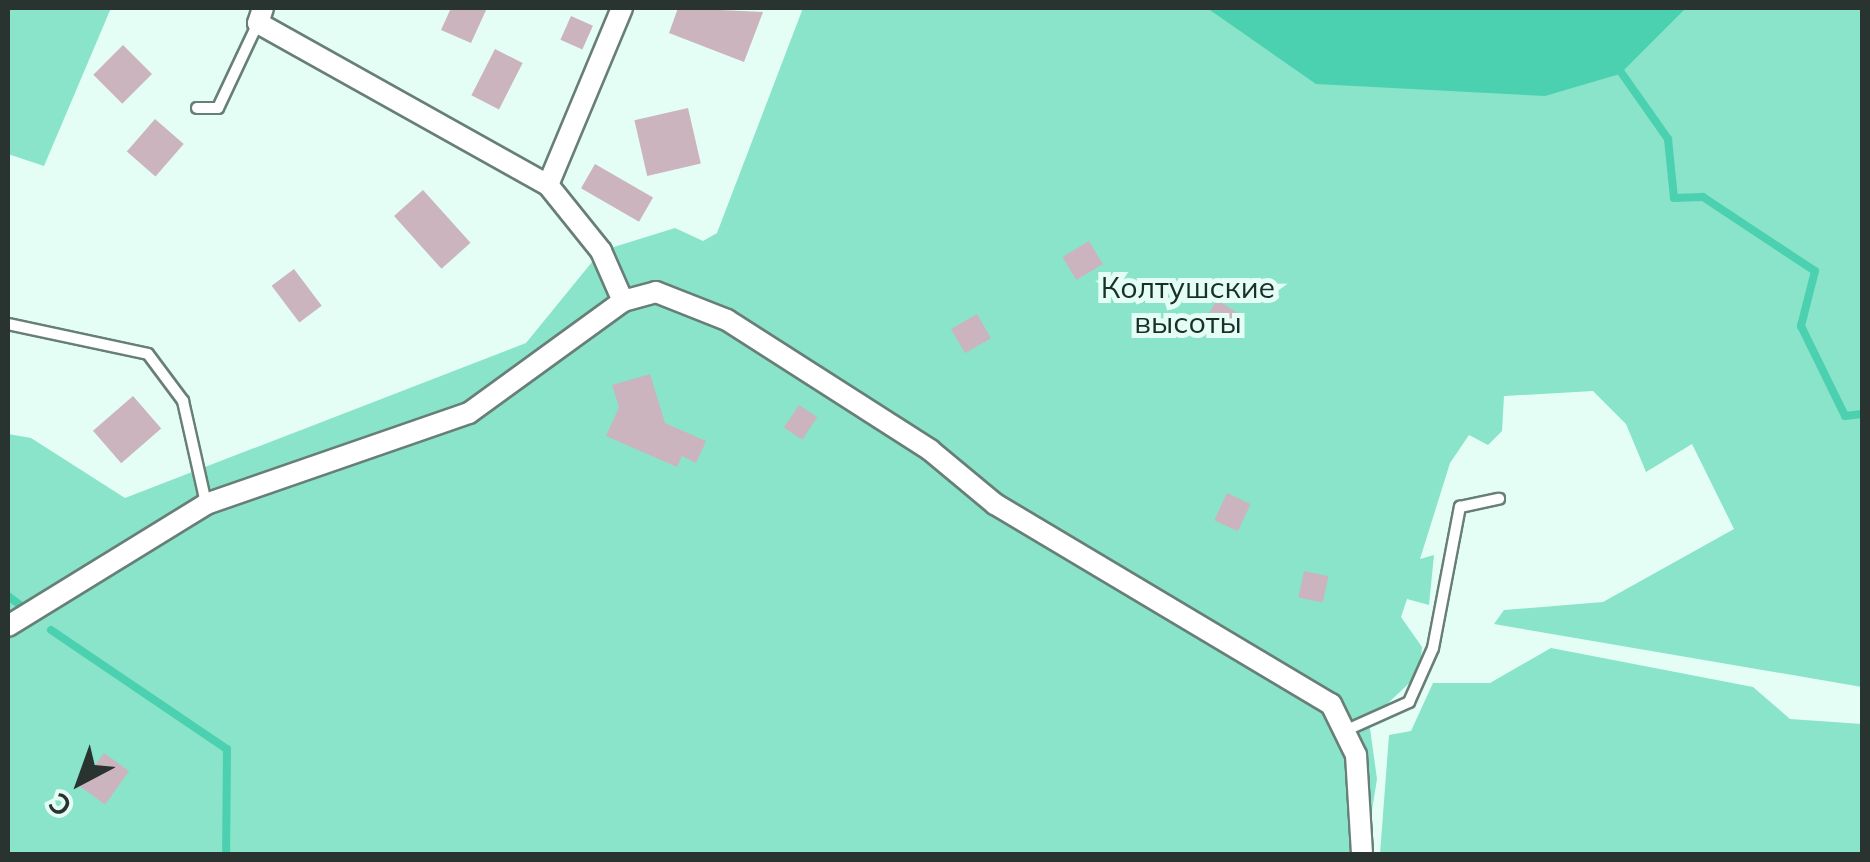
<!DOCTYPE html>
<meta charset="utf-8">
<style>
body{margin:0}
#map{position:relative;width:1870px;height:862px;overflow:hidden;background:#e4fef5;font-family:Mulish,sans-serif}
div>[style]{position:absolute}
.green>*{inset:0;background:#89e4c9}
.water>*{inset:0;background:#4cd1b0}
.stream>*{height:8px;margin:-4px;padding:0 4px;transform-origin:4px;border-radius:4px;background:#4cd1b0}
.building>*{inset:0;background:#cbb4be;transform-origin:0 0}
.roads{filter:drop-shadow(2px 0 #687f78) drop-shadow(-2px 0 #687f78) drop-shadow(0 2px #687f78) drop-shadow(0 -2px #687f78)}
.lane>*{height:10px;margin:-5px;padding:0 5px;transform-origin:5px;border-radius:5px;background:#fff}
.street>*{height:20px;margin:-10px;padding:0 10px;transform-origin:10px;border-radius:10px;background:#fff}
span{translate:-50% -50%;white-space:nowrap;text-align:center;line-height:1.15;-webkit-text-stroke:10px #e4fef5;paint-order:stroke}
.park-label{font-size:30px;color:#192f29}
.frame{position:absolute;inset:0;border:10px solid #293330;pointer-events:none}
.north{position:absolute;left:30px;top:732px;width:100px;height:100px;-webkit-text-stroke:8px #e4fef5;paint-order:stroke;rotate:221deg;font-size:28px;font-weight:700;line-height:40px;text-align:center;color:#293330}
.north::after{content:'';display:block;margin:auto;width:35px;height:45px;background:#293330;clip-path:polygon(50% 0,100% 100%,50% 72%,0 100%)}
</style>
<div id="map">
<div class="green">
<i style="clip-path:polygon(8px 8px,111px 8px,44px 166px,8px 154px)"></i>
<i style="clip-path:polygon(803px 8px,1862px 8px,1862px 687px,1494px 624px,1504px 610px,1603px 602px,1734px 529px,1692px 444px,1646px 472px,1626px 424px,1593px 391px,1504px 396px,1502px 431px,1488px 445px,1469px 435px,1450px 463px,1420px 559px,1434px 555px,1429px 605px,1407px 599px,1401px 617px,1422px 647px,1420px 673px,1369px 721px,1377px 779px,1365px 854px,8px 854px,8px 434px,31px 438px,125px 498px,526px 343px,601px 251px,675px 228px,703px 241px,717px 233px)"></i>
<i style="clip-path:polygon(1551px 648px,1753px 687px,1790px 719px,1862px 724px,1862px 854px,1380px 854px,1389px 735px,1411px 731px,1433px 683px,1490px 683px)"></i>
</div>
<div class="water">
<i style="clip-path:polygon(1207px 8px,1686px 8px,1620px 74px,1545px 96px,1316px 84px)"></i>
</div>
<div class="stream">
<i style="left:1618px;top:68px;width:87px;rotate:54.8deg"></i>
<i style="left:1668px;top:139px;width:59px;rotate:84.2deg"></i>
<i style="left:1674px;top:198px;width:29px;rotate:-2deg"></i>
<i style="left:1703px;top:197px;width:134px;rotate:33.5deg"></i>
<i style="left:1815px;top:271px;width:57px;rotate:104.3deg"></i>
<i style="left:1801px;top:326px;width:100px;rotate:63.9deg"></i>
<i style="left:1845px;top:416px;width:17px;rotate:-7deg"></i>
<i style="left:8px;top:596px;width:15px;rotate:37deg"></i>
<i style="left:51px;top:630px;width:212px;rotate:34.1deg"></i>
<i style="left:227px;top:749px;width:105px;rotate:90.5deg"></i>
</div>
<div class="building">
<i style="clip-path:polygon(451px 8px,487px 8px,471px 43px,441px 30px)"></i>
<i style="clip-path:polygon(678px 8px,763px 12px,744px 62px,669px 33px)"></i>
<i style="left:571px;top:16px;width:24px;height:26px;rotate:24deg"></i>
<i style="left:123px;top:45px;width:41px;height:42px;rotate:45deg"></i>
<i style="left:495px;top:49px;width:31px;height:52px;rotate:27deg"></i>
<i style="left:688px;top:108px;width:57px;height:55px;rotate:77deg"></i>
<i style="left:155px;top:119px;width:38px;height:43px;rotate:41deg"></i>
<i style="left:595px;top:164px;width:67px;height:28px;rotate:30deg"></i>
<i style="left:423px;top:190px;width:71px;height:39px;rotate:48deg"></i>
<i style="left:1089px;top:241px;width:27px;height:31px;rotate:59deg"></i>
<i style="left:294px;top:269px;width:46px;height:28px;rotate:53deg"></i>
<i style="left:1217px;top:300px;width:31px;height:23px;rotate:32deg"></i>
<i style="left:977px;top:314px;width:28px;height:30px;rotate:60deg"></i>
<i style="clip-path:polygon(650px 374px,665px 423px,706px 441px,696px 463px,682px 456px,677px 467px,606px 436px,619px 407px,612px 385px)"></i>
<i style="left:133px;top:396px;width:43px;height:53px;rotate:49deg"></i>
<i style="left:799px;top:405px;width:22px;height:27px;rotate:34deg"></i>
<i style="left:1227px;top:493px;width:26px;height:30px;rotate:25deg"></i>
<i style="left:1304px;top:571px;width:25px;height:27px;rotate:12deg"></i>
<i style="left:104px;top:753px;width:31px;height:41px;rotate:36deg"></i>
</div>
<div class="roads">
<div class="lane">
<i style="left:197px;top:108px;width:21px"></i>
<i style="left:218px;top:108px;width:94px;rotate:-64.8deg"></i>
<i style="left:8px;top:324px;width:143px;rotate:12.1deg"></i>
<i style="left:148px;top:354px;width:59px;rotate:53.3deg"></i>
<i style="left:183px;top:401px;width:105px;rotate:77.3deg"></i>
<i style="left:1349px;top:729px;width:66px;rotate:-24.2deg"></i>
<i style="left:1409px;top:702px;width:59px;rotate:-66deg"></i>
<i style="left:1433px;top:648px;width:144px;rotate:-79.2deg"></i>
<i style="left:1460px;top:507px;width:40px;rotate:-12deg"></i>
</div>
<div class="street">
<i style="left:263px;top:8px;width:16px;rotate:108deg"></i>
<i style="left:258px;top:23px;width:332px;rotate:29.2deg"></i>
<i style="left:548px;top:185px;width:85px;rotate:51.2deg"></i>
<i style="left:601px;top:251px;width:55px;rotate:66.3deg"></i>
<i style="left:548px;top:185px;width:192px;rotate:-67.3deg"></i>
<i style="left:8px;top:626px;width:233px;rotate:-31.6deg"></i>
<i style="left:206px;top:504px;width:278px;rotate:-19.1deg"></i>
<i style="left:469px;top:413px;width:190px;rotate:-36deg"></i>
<i style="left:623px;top:301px;width:34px;rotate:-15deg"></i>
<i style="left:656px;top:292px;width:76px;rotate:21.5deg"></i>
<i style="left:727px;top:320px;width:241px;rotate:32.6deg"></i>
<i style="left:930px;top:450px;width:85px;rotate:39.7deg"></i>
<i style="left:995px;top:504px;width:391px;rotate:30.8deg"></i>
<i style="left:1331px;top:704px;width:57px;rotate:63.9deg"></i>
<i style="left:1356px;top:755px;width:99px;rotate:86.5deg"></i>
</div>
</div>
<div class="park-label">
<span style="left:1188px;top:304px">Колтушские<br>высоты</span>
</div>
<div class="frame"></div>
<div class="north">С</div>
</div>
